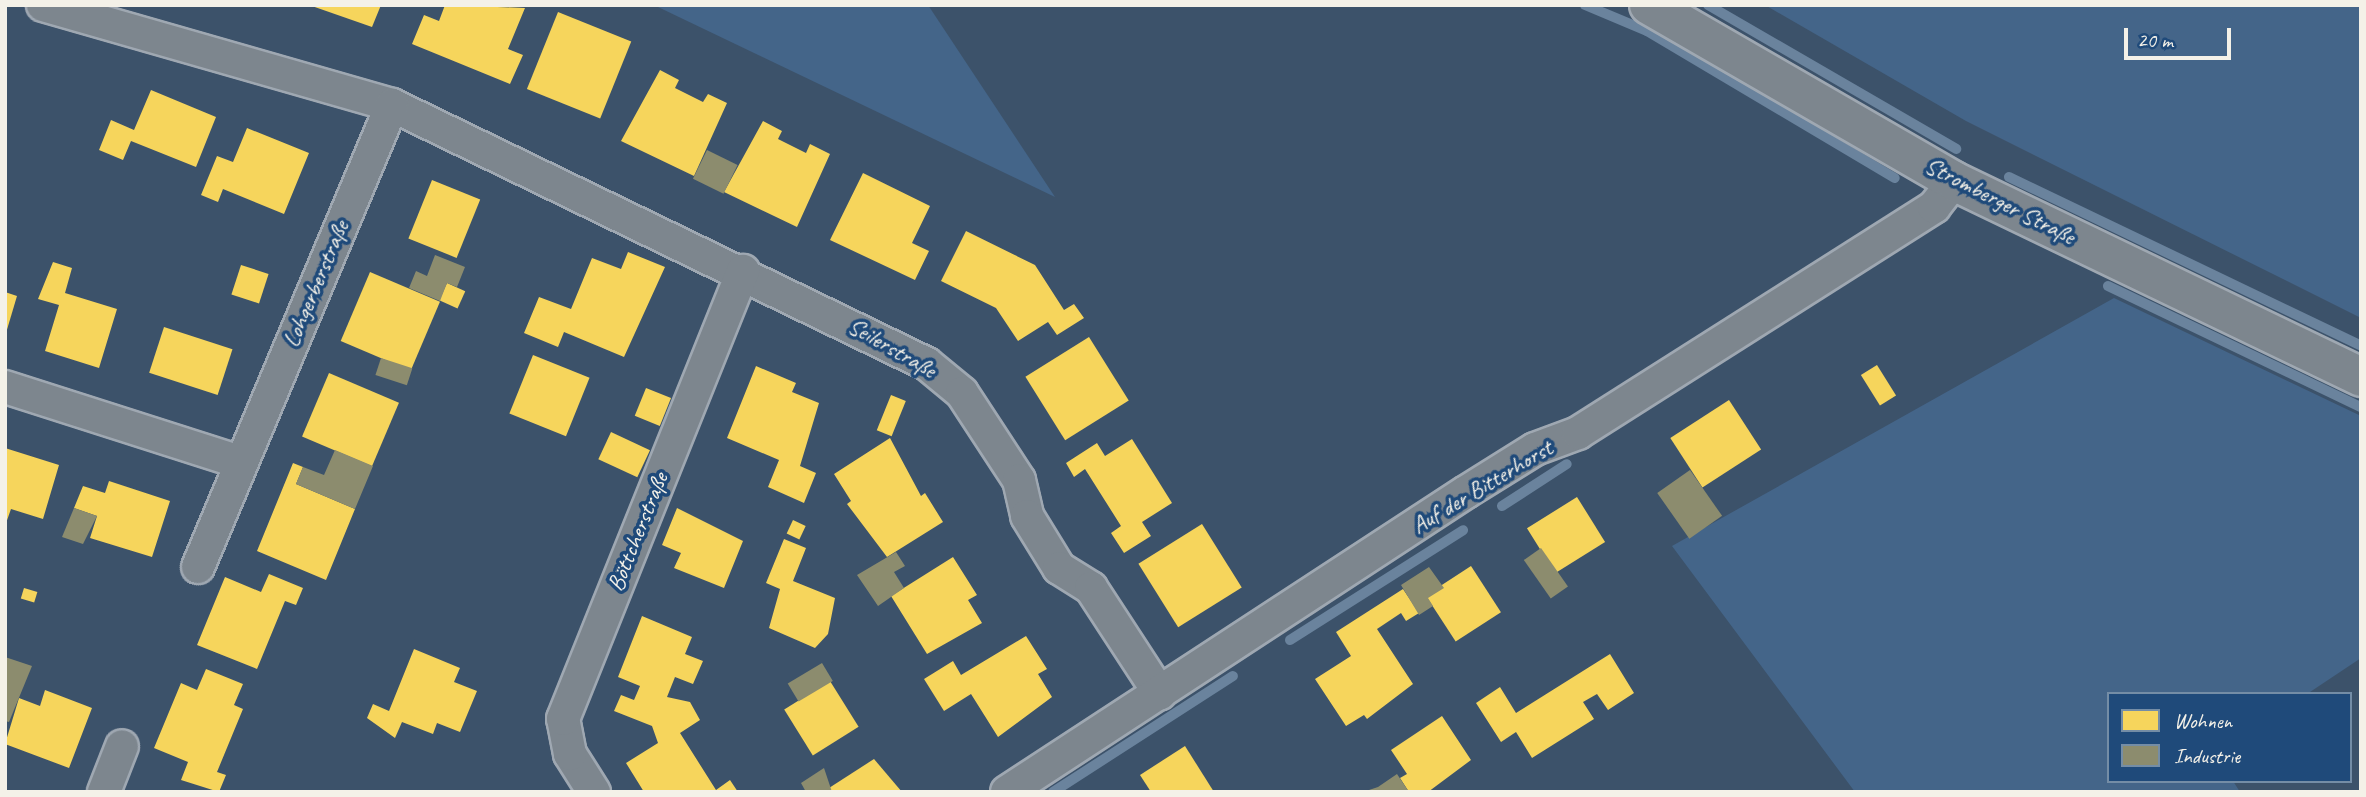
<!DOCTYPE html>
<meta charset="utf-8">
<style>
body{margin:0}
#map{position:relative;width:2366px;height:797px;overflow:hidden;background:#3c526a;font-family:Caveat,sans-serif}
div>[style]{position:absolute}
.green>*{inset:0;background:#446589}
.homes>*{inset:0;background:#f6d55c;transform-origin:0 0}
.industry>*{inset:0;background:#8c8c6e;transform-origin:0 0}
.stream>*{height:10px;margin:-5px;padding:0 5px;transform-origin:5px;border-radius:5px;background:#6a839d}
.roads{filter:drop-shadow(2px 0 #9fa8b2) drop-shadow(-2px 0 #9fa8b2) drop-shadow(0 2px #9fa8b2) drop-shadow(0 -2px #9fa8b2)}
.street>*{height:32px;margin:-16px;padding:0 16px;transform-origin:16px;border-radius:16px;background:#7d868e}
.secondary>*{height:38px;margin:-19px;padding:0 19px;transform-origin:19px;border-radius:19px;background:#7d868e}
span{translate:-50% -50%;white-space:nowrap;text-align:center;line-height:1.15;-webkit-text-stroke:7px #1f4a7a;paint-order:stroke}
.street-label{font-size:24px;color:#f4f1e8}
.frame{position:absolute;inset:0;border:7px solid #f4f1e8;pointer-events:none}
.legend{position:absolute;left:2107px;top:692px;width:245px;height:91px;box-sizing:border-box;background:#1f4a7a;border:2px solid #748da6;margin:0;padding:9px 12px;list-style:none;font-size:21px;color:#f4f1e8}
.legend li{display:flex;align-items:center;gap:14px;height:35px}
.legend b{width:35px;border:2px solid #748da6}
.scale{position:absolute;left:2124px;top:28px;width:107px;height:32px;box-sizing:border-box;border:4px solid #f4f1e8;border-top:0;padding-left:9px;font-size:21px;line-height:24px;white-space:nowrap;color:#f4f1e8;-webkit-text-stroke:5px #1f4a7a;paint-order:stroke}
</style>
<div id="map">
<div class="green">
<i style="clip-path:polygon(928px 5px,1055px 197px,658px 7px,658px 5px)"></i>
<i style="clip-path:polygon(1765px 5px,2361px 5px,2361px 318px,1966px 121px)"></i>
<i style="clip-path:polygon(2114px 298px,2361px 416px,2361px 658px,2307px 694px,2109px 694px,2109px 781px,2233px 781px,2240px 792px,1855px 792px,1672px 546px)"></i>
</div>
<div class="homes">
<i style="clip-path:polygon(309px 5px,381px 5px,372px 27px)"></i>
<i style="clip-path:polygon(445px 5px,525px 8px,508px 49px,523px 55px,510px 84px,412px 44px,424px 15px,439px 21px)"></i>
<i style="left:558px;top:12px;width:79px;height:83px;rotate:22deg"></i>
<i style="clip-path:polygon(660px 70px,679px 80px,675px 88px,703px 102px,708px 94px,727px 103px,694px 176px,621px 141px)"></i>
<i style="clip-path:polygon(151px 90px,216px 117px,196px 167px,131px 141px,123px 160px,99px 150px,111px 120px,134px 130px)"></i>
<i style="clip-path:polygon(763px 121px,782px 131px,778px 139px,806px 153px,810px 144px,830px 154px,797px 227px,724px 192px)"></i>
<i style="clip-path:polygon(247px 128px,309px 153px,284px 214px,223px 189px,218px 202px,201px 195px,217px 156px,233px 162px)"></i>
<i style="clip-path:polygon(863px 173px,930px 206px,912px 243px,929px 251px,915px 280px,830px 240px)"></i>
<i style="left:432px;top:180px;width:52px;height:63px;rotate:22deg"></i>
<i style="clip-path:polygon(966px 231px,1035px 265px,1064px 310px,1074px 304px,1084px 318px,1057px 335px,1048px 322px,1018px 341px,996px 308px,941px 281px)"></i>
<i style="clip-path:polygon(628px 252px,665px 267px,624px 357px,564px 332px,558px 347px,524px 333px,539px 297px,571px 309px,592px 258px,621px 269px)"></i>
<i style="clip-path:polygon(53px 262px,72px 268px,65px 293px,117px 309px,99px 368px,45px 351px,59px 305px,38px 299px)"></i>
<i style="left:241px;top:265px;width:29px;height:31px;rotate:18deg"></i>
<i style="left:370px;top:272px;width:76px;height:75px;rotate:23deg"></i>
<i style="left:447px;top:283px;width:20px;height:19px;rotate:24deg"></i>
<i style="clip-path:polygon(5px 292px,17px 296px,6px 333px,5px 333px)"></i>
<i style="left:164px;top:327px;width:72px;height:48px;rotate:18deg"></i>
<i style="left:1089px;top:337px;width:75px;height:75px;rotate:58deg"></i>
<i style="left:533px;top:355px;width:61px;height:63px;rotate:22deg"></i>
<i style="left:1877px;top:365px;width:36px;height:19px;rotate:58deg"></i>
<i style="clip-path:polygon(756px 366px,796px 383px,792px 392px,819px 403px,800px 466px,816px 473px,804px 503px,768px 487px,779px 460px,727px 438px)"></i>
<i style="left:329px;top:373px;width:76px;height:69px;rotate:23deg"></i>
<i style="left:646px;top:388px;width:27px;height:30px;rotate:22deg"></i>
<i style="left:891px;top:395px;width:16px;height:38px;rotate:22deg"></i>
<i style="left:1729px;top:400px;width:59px;height:70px;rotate:57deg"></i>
<i style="left:611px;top:432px;width:43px;height:30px;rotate:25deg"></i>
<i style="clip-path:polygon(890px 438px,921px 496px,925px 493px,943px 522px,887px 557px,847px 504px,851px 501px,834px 474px)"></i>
<i style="clip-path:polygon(1132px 439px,1172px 503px,1142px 522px,1151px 536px,1124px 553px,1111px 533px,1121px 526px,1085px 469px,1074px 477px,1066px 463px,1097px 443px,1105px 456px)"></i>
<i style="clip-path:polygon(5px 448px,59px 465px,43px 519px,11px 509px,5px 526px)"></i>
<i style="clip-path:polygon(293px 463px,303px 467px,296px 484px,355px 509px,326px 580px,257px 551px)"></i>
<i style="clip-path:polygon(109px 481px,170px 501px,152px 557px,90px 538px,97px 516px,74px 508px,83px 486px,105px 493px)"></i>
<i style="left:1577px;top:497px;width:53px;height:59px;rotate:58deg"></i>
<i style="clip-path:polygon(677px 508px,743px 541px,724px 588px,674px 568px,681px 553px,662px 545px)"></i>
<i style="left:793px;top:520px;width:14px;height:15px;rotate:25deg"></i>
<i style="left:1202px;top:524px;width:75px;height:75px;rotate:58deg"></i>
<i style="clip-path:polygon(784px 539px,806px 548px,793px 581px,835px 598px,828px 634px,815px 648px,769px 628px,780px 589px,766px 583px)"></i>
<i style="clip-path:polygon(953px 557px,977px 595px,968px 600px,982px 623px,927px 654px,891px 596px)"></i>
<i style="left:1471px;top:566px;width:55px;height:54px;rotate:57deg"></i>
<i style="clip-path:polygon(269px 574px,303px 588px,296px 605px,285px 601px,257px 669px,197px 645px,225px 577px,261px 592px)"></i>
<i style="left:24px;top:588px;width:14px;height:11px;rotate:17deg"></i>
<i style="clip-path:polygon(1403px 589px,1419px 613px,1406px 621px,1401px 613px,1377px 629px,1413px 684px,1367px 719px,1364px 715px,1346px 726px,1315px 679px,1351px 656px,1336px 632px)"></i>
<i style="clip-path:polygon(642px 616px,692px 637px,685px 654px,703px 661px,693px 684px,675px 677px,667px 697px,690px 702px,700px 720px,680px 733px,716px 790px,730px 780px,738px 792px,644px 792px,626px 763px,658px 743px,652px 726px,614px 711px,621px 695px,634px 700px,640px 686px,618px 677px)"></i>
<i style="clip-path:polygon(1026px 636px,1047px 669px,1038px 674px,1052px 697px,998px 737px,971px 694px,944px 711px,924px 679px,953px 661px,961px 675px)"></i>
<i style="clip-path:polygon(414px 649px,460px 668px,454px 682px,477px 691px,460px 732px,437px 723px,433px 734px,402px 722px,395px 738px,367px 718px,373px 704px,389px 711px)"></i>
<i style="clip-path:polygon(1610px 654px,1634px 693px,1608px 710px,1597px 694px,1583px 702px,1594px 719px,1532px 758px,1516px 732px,1501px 742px,1476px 703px,1500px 687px,1516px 713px)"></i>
<i style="clip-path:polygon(206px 669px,243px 684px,234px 705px,243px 709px,217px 772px,226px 775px,219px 792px,181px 780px,188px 762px,154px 748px,181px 683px,197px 690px)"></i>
<i style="left:830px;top:681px;width:54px;height:54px;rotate:58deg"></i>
<i style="clip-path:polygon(45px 690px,92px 708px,69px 768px,5px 744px,19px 698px,40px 706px)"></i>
<i style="clip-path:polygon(1442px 716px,1471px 760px,1428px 792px,1409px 792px,1400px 778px,1407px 774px,1391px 750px)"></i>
<i style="clip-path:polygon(1185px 746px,1214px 792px,1151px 792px,1140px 775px)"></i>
<i style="clip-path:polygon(874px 759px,902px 792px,832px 792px,829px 788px)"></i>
</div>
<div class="industry">
<i style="left:707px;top:150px;width:34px;height:32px;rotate:26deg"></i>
<i style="clip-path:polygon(435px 255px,465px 267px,457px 287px,447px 283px,440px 301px,409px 288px,416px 271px,427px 276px)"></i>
<i style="left:381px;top:358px;width:33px;height:18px;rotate:18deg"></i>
<i style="clip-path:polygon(335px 450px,373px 466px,355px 509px,296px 484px,303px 467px,324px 475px)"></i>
<i style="left:1690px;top:470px;width:56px;height:40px;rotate:55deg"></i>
<i style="clip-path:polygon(74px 508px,97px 516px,83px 544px,62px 537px)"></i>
<i style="left:1541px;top:548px;width:47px;height:21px;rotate:55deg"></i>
<i style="clip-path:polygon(896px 552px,905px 566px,894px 572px,904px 588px,878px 606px,857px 575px)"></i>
<i style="clip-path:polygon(1429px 567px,1444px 588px,1428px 598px,1433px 606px,1419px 615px,1401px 585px)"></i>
<i style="clip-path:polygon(5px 657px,32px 666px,9px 722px,5px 721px)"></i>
<i style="left:822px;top:663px;width:21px;height:40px;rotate:59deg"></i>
<i style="clip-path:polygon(824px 768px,832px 792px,806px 792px,801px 783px)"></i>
<i style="clip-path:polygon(1397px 774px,1409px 792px,1363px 792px,1378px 787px)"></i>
</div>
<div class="stream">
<i style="left:1585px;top:5px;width:67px;rotate:22.8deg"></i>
<i style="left:1647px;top:31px;width:288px;rotate:30.7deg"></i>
<i style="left:1708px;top:5px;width:287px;rotate:30.1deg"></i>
<i style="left:2009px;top:177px;width:390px;rotate:25.6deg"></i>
<i style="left:2108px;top:286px;width:280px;rotate:25.6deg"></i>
<i style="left:1502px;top:506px;width:77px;rotate:-32.9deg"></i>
<i style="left:1290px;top:640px;width:205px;rotate:-32.4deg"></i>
<i style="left:1053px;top:792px;width:214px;rotate:-32.8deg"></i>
</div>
<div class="roads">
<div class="street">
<i style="left:43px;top:5px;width:363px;rotate:16deg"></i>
<i style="left:392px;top:105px;width:594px;rotate:25.83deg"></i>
<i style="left:927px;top:364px;width:45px;rotate:39.6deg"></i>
<i style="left:962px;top:393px;width:104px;rotate:56.8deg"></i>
<i style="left:1019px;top:480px;width:37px;rotate:77deg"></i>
<i style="left:1027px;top:516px;width:61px;rotate:58.4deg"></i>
<i style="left:1059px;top:568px;width:38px;rotate:32deg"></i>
<i style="left:1091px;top:588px;width:126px;rotate:56.9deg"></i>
<i style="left:5px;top:387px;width:247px;rotate:17.7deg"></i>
<i style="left:198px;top:567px;width:501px;rotate:-67.22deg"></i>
<i style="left:104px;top:792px;width:49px;rotate:-68.6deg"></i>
<i style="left:594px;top:792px;width:45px;rotate:-122.3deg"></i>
<i style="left:570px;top:754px;width:36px;rotate:-101deg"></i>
<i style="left:563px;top:719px;width:483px;rotate:-68.1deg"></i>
<i style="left:1007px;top:792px;width:548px;rotate:-33.17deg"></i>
<i style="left:1466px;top:492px;width:81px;rotate:-31.9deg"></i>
<i style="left:1535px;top:449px;width:46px;rotate:-20.4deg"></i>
<i style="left:1578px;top:433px;width:422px;rotate:-32.4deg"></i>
<i style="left:1934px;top:207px;width:33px;rotate:-52deg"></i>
</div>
<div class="secondary">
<i style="left:1649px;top:5px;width:352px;rotate:30deg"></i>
<i style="left:1954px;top:181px;width:452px;rotate:25.7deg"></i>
</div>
</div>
<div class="street-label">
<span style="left:2000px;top:201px;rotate:27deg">Stromberger Straße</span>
<span style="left:316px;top:284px;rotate:-67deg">Lohgerberstraße</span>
<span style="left:892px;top:348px;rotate:30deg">Seilerstraße</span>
<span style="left:1482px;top:487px;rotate:-31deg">Auf der Bitterhorst</span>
<span style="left:638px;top:532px;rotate:-68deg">Böttcherstraße</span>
</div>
<div class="frame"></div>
<ul class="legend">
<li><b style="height:19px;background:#f6d55c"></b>Wohnen</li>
<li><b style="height:19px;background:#8c8c6e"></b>Industrie</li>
</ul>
<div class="scale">20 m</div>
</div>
